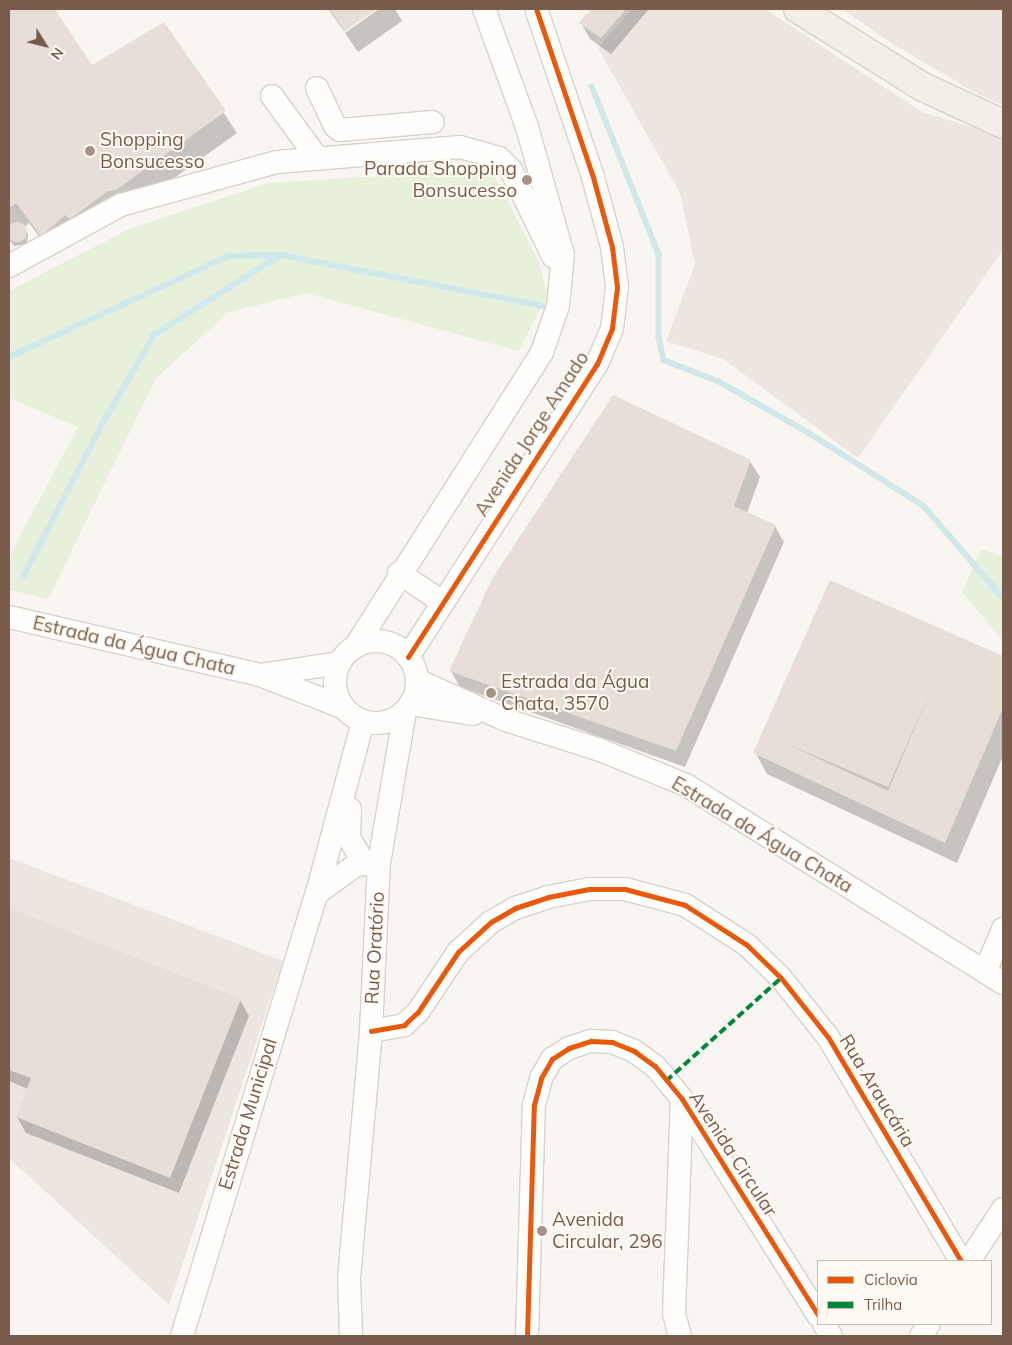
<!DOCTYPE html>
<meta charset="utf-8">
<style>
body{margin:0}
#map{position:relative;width:1012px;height:1345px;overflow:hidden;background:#f9f5f0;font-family:Mulish,sans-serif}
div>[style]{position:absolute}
.industrial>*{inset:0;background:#ede5e0}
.green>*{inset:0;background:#e7f0db}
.shadow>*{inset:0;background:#0003}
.stream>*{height:5.5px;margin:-2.75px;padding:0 2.75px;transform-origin:2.75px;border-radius:2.75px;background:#d0e8ea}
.building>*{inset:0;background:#e6ded7}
.round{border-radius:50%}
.roads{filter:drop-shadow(1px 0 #d7d1cb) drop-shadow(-1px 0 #d7d1cb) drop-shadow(0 1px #d7d1cb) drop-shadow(0 -1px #d7d1cb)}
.minor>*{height:22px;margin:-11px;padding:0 11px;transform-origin:11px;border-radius:11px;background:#fefefd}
.minor>.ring{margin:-11px;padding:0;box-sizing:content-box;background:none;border:22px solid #fefefd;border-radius:50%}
.major>*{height:28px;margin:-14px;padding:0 14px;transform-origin:14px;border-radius:14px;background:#f3eee8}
.quiet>*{height:4px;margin-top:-2px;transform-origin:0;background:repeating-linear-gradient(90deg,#00873e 0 8px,transparent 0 12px)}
.cycleway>*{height:5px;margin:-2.5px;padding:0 2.5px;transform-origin:2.5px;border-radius:2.5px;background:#e8590c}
.dots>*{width:14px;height:14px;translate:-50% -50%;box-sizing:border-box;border:2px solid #fffaf3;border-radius:50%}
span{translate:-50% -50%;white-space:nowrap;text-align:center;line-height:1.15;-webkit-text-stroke:4px #fffaf3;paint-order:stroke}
.poi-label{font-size:19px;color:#7a5c4d}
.left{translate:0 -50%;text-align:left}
.right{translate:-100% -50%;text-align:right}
.street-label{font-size:19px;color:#7a5c4d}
.frame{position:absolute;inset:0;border:10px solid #7a5c4d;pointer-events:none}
.legend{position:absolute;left:817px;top:1260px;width:175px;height:65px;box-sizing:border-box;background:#fffaf3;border:1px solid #cabbb1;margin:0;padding:6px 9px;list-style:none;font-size:15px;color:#7a5c4d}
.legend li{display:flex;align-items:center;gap:10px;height:25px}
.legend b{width:25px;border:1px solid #cabbb1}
.north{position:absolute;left:20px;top:20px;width:50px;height:50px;-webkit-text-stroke:4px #fffaf3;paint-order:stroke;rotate:126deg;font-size:14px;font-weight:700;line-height:20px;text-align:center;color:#7a5c4d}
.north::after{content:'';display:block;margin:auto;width:18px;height:22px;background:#7a5c4d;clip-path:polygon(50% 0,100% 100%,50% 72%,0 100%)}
</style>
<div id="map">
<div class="industrial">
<i style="clip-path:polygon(632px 9px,765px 9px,922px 112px,1003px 136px,1003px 250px,858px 458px,723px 359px,666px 341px,695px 264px,680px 193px,598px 48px)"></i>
<i style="clip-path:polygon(842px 9px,1003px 9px,1003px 105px,981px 96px,893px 44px)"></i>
<i style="clip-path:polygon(9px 858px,283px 961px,169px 1305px,9px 1158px)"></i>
</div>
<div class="green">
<i style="clip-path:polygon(491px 169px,539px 262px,547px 295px,519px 351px,306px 293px,229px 312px,156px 378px,48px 599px,9px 590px,9px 557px,78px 427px,9px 398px,9px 291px,129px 229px,269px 183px)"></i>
<i style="clip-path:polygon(981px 549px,1003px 557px,1003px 641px,962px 592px)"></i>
</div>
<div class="shadow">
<i style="clip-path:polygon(9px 9px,53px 9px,92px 67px,164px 23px,237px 133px,128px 211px,120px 212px,82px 240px,78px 236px,54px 256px,29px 223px,24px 227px,28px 234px,27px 244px,14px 246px,9px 240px)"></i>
<i style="clip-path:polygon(328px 9px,375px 9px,344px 31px)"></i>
<i style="clip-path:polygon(379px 9px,395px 9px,402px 21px,358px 52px,345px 33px)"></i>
<i style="clip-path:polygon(593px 9px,649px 9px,611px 54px,590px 39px,581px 23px)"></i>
<i style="clip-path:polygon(750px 461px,760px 477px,747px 513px,775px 526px,784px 542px,685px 767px,460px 687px,451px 671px)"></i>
<i style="clip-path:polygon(830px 581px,1003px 658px,1003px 756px,957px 863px,767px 774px,755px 752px)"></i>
<i style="clip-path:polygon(9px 909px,240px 1000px,249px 1016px,179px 1193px,26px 1133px,17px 1117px,28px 1089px,9px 1081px)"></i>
</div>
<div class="stream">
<i style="left:592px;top:86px;width:181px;rotate:68.3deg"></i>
<i style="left:659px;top:254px;width:83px;rotate:90deg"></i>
<i style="left:659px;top:337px;width:24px;rotate:78deg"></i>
<i style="left:664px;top:360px;width:58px;rotate:21.3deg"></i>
<i style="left:718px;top:381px;width:105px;rotate:29.7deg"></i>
<i style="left:809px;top:433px;width:136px;rotate:32.4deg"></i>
<i style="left:924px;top:506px;width:121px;rotate:49.3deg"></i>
<i style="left:9px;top:357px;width:242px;rotate:-24.7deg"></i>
<i style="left:229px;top:256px;width:52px;rotate:-1.1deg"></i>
<i style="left:281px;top:255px;width:267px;rotate:11deg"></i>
<i style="left:23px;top:577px;width:176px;rotate:-62.6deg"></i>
<i style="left:104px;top:421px;width:99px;rotate:-59.8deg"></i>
<i style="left:154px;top:335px;width:148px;rotate:-32.3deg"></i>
</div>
<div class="building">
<i style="clip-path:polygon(9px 9px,55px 9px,92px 65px,164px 22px,226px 111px,116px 190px,108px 191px,70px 219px,65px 215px,41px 236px,16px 203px,9px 208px)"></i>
<i style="clip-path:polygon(329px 9px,377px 9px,345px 31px)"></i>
<i style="clip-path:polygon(591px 9px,626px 9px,601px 38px,579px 23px)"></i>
<i class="round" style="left:7px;top:222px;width:20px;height:20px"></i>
<i style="clip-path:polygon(613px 395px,751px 460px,734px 506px,776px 525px,676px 751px,449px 671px,492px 579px)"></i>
<i style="clip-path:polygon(evenodd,830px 580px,1003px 656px,1003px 708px,945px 843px,753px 753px,830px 580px,933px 685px,888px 791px,785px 743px,888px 787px,933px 685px)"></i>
<i style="clip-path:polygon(9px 908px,241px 999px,170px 1178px,16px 1117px,31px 1078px,9px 1070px)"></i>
</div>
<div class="roads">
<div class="minor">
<i style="left:317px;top:88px;width:42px;rotate:64.7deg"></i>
<i style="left:335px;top:126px;width:6px;rotate:39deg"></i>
<i style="left:340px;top:130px;width:93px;rotate:-4.9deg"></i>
<i style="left:272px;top:96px;width:78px;rotate:53.9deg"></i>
<i style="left:9px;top:266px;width:128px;rotate:-28.6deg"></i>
<i style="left:121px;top:205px;width:162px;rotate:-15.4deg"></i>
<i style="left:277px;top:162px;width:184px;rotate:-4.7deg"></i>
<i style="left:460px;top:147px;width:41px;rotate:15.8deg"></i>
<i style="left:499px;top:158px;width:17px;rotate:45deg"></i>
<i style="left:511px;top:170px;width:96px;rotate:64deg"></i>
<i style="left:399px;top:573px;width:50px;rotate:33.7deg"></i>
<i style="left:9px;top:617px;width:258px;rotate:13deg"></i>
<i style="left:260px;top:675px;width:88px;rotate:21.3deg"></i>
<i class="ring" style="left:335px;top:641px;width:60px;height:60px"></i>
<i style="left:355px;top:647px;width:349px;rotate:-57.6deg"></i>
<i style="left:542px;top:352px;width:49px;rotate:-70.8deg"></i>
<i style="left:558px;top:306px;width:51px;rotate:-84.4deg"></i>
<i style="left:563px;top:255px;width:133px;rotate:-105.7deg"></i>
<i style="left:527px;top:127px;width:126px;rotate:-110deg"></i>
<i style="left:408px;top:657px;width:349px;rotate:-57.2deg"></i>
<i style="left:597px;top:364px;width:39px;rotate:-67deg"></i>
<i style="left:612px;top:328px;width:41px;rotate:-83deg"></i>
<i style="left:617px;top:287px;width:40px;rotate:-97.1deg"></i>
<i style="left:612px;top:247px;width:73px;rotate:-105.2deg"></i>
<i style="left:593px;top:177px;width:177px;rotate:-108.7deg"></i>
<i style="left:261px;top:675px;width:79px;rotate:-8.7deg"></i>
<i style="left:417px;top:680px;width:98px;rotate:24.2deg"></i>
<i style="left:506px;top:720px;width:99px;rotate:17.7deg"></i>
<i style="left:600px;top:750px;width:93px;rotate:22.1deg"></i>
<i style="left:686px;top:785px;width:374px;rotate:32deg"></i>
<i style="left:410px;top:704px;width:64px;rotate:9deg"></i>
<i style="left:350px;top:809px;width:29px;rotate:92deg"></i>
<i style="left:349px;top:838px;width:29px;rotate:59deg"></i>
<i style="left:317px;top:893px;width:48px;rotate:-35.7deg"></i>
<i style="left:356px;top:865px;width:22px;rotate:-5deg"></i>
<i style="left:985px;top:972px;width:47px;rotate:-67.3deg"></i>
<i style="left:371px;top:1031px;width:34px;rotate:-10deg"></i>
<i style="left:404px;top:1025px;width:19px;rotate:-43deg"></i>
<i style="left:418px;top:1012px;width:72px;rotate:-56.3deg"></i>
<i style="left:458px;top:952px;width:45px;rotate:-42.3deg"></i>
<i style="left:491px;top:922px;width:28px;rotate:-30deg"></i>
<i style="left:515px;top:908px;width:35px;rotate:-18deg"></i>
<i style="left:548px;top:897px;width:42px;rotate:-11deg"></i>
<i style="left:589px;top:889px;width:36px"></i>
<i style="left:625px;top:889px;width:62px;rotate:14.9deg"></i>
<i style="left:685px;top:905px;width:74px;rotate:32.8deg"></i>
<i style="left:747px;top:945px;width:47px;rotate:44.1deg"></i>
<i style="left:781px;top:978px;width:75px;rotate:51.5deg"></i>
<i style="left:828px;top:1037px;width:261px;rotate:59.3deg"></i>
<i style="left:969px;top:1261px;width:62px;rotate:-56.8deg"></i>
<i style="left:824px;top:1324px;width:14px;rotate:60deg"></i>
<i style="left:182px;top:1336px;width:463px;rotate:-73.1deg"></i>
<i style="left:317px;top:893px;width:178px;rotate:-75deg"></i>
<i style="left:351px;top:1336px;width:58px;rotate:-92deg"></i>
<i style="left:349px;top:1278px;width:248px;rotate:-84.9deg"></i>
<i style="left:371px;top:1031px;width:168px;rotate:-87.3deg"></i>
<i style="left:379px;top:863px;width:154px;rotate:-80.3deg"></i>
<i style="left:527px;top:1336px;width:231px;rotate:-88.3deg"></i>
<i style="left:534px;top:1105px;width:28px;rotate:-75deg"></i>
<i style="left:541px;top:1078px;width:22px;rotate:-60deg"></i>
<i style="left:552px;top:1059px;width:20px;rotate:-33deg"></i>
<i style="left:569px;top:1048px;width:23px;rotate:-18deg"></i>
<i style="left:591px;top:1041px;width:21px;rotate:3deg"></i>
<i style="left:612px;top:1042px;width:24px;rotate:22deg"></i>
<i style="left:634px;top:1051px;width:26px;rotate:36deg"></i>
<i style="left:655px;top:1066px;width:43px;rotate:50.7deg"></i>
<i style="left:682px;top:1099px;width:255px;rotate:57.8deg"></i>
<i style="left:680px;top:1336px;width:23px;rotate:-105deg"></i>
<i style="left:674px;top:1314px;width:215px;rotate:-87.9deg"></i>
<i style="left:921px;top:1336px;width:14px;rotate:-56deg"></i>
</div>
<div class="major">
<i style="left:798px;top:9px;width:147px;rotate:32deg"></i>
<i style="left:923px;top:87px;width:88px;rotate:24.8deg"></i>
</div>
</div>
<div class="quiet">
<i style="left:666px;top:1081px;width:154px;rotate:-41.8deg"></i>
</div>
<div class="cycleway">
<i style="left:408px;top:657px;width:349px;rotate:-57.2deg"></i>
<i style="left:597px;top:364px;width:39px;rotate:-67deg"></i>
<i style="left:612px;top:328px;width:41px;rotate:-83deg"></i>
<i style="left:617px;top:287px;width:40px;rotate:-97.1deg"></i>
<i style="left:612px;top:247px;width:73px;rotate:-105.2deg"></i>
<i style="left:593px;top:177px;width:177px;rotate:-108.7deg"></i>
<i style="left:371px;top:1031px;width:34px;rotate:-10deg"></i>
<i style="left:404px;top:1025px;width:19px;rotate:-43deg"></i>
<i style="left:418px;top:1012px;width:72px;rotate:-56.3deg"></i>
<i style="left:458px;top:952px;width:45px;rotate:-42.3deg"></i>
<i style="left:491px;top:922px;width:28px;rotate:-30deg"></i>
<i style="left:515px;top:908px;width:35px;rotate:-18deg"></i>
<i style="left:548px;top:897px;width:42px;rotate:-11deg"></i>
<i style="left:589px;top:889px;width:36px"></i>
<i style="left:625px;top:889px;width:62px;rotate:14.9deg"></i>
<i style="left:685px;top:905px;width:74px;rotate:32.8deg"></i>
<i style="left:747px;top:945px;width:47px;rotate:44.1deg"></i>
<i style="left:781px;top:978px;width:75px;rotate:51.5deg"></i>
<i style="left:828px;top:1037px;width:261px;rotate:59.3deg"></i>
<i style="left:527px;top:1336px;width:231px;rotate:-88.3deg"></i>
<i style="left:534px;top:1105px;width:28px;rotate:-75deg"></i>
<i style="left:541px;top:1078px;width:22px;rotate:-60deg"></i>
<i style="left:552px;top:1059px;width:20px;rotate:-33deg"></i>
<i style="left:569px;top:1048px;width:23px;rotate:-18deg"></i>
<i style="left:591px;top:1041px;width:21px;rotate:3deg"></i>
<i style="left:612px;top:1042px;width:24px;rotate:22deg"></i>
<i style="left:634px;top:1051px;width:26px;rotate:36deg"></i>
<i style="left:655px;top:1066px;width:43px;rotate:50.7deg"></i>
<i style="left:682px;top:1099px;width:255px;rotate:57.8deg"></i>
</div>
<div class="dots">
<i style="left:90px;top:151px;background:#a69286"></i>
<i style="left:527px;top:180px;background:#a69286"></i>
<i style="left:491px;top:693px;background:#a69286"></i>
<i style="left:542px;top:1231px;background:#a69286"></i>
</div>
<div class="poi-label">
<span class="left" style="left:100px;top:151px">Shopping<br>Bonsucesso</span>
<span class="right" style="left:517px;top:180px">Parada Shopping<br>Bonsucesso</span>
<span class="left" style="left:501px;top:693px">Estrada da Água<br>Chata, 3570</span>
<span class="left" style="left:552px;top:1231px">Avenida<br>Circular, 296</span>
</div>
<div class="street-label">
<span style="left:532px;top:434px;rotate:-57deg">Avenida Jorge Amado</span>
<span style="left:134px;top:646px;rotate:13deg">Estrada da Água Chata</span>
<span style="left:762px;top:835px;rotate:31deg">Estrada da Água Chata</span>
<span style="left:375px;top:948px;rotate:-87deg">Rua Oratório</span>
<span style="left:877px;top:1091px;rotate:59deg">Rua Araucária</span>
<span style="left:248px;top:1114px;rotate:-73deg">Estrada Municipal</span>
<span style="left:733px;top:1154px;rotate:57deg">Avenida Circular</span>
</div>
<div class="frame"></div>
<ul class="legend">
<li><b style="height:6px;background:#e8590c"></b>Ciclovia</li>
<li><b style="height:6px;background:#00873e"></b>Trilha</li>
</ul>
<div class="north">N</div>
</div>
